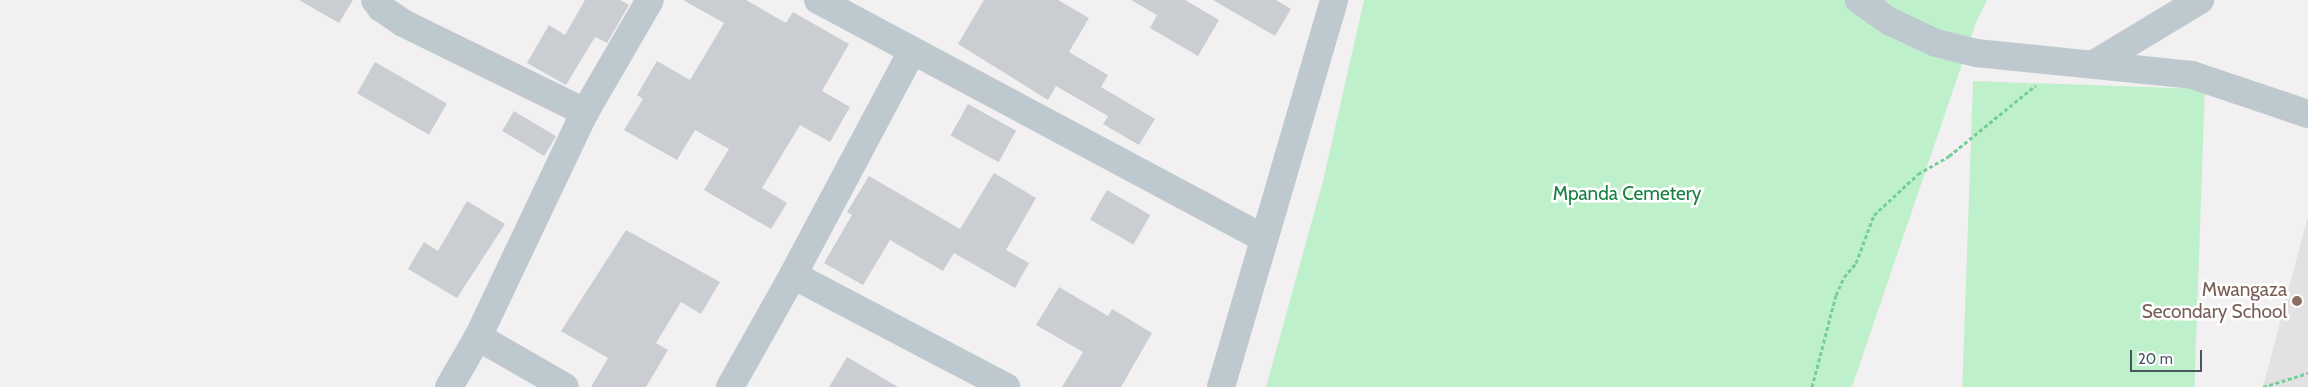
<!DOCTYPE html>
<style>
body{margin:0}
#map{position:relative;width:2308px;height:387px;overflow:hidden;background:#f2f0f0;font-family:Cabin,sans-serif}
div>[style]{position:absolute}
.education>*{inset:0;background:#e3e1e2}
.green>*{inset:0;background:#bff0cc;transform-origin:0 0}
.building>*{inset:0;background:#caced2;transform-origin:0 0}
.path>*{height:3px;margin-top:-1.5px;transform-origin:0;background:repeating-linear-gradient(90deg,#76ce99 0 4px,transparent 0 6.5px)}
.minor>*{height:28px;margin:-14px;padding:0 14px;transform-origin:14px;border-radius:14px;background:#bec9cf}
.dots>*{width:14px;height:14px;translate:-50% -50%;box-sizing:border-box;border:2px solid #fff;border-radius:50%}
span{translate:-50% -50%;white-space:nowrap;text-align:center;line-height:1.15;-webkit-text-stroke:5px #fff;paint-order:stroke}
.park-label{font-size:19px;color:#178040}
.education-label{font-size:19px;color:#785e54}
.right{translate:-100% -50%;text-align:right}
.scale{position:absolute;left:2130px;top:350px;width:72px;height:22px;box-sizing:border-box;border:2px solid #48565e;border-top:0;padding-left:6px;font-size:15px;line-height:18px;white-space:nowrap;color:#48565e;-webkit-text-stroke:4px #fff;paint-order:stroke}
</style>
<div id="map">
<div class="education">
<i style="clip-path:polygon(2308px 216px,2308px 387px,2263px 387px)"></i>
</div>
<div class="green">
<i style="clip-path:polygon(1364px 0,1987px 0,1977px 20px,1852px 387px,1266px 387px,1323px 181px)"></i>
<i style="left:1973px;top:81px;width:232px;height:306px;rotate:2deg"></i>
</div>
<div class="building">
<i style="clip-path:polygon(299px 0,353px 0,339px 23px)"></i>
<i style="clip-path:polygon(585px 0,620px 0,629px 5px,607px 43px,595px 37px,566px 85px,527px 63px,549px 25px,565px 35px)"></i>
<i style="clip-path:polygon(683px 0,746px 0,786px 23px,793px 12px,849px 44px,822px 91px,850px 107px,830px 142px,800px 125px,762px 188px,787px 203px,771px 229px,704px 190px,729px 149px,695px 130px,677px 160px,624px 130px,643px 99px,637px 95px,657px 61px,690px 80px,724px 23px)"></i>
<i style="clip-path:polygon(984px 0,1058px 0,1089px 18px,1069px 52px,1108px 75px,1101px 87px,1155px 119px,1139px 145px,1103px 124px,1108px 116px,1056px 86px,1048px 100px,958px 44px)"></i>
<i style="clip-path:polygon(1131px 0,1185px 0,1219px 20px,1198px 56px,1150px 28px,1157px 15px)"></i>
<i style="clip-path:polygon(1213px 0,1276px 0,1291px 9px,1275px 36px)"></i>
<i style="left:375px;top:62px;width:83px;height:36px;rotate:30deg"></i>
<i style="left:968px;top:104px;width:55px;height:36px;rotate:29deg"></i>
<i style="left:514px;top:111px;width:49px;height:23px;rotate:31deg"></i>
<i style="clip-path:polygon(994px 173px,1036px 198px,1006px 250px,1029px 263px,1015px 288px,954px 253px,943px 271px,890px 240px,863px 285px,824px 263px,852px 215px,847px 212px,869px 176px,960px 229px)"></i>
<i style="left:1107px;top:190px;width:50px;height:34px;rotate:30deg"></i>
<i style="clip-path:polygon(467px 201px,505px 224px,457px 298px,408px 269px,424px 242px,438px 251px)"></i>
<i style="clip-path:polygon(626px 230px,720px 282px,701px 314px,681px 302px,656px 343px,668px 350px,646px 387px,591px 387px,608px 358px,561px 331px)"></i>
<i style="clip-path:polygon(1059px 287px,1108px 316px,1112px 309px,1152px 333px,1121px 387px,1062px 387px,1083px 352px,1036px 325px)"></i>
<i style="clip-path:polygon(847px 357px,898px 387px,829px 387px)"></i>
</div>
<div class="path">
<i style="left:1812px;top:387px;width:95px;rotate:-75.4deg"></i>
<i style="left:1836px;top:295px;width:20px;rotate:-66deg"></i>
<i style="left:1844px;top:277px;width:18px;rotate:-49deg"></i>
<i style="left:1856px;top:263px;width:51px;rotate:-69.4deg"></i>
<i style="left:1874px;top:215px;width:60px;rotate:-43deg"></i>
<i style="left:1918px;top:174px;width:36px;rotate:-30deg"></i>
<i style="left:1949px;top:156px;width:112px;rotate:-39.2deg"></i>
<i style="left:2263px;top:387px;width:47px;rotate:-17.3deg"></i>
</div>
<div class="minor">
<i style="left:375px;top:0;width:10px;rotate:53deg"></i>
<i style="left:381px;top:8px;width:27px;rotate:34deg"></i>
<i style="left:403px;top:23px;width:203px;rotate:26.1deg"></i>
<i style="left:818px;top:0;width:505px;rotate:28.14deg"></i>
<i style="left:1859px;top:0;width:39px;rotate:35deg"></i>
<i style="left:1891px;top:22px;width:50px;rotate:25deg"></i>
<i style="left:1936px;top:43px;width:41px;rotate:14deg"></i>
<i style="left:1976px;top:53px;width:217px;rotate:5.8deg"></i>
<i style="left:2192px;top:75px;width:122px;rotate:18.6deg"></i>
<i style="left:2094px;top:64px;width:124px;rotate:-31.1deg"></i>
<i style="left:793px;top:275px;width:241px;rotate:27.7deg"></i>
<i style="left:478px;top:337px;width:100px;rotate:29.9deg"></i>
<i style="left:449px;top:387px;width:58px;rotate:-59.9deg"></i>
<i style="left:478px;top:337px;width:249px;rotate:-64.6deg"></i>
<i style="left:585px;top:112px;width:129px;rotate:-59.9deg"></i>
<i style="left:730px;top:387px;width:129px;rotate:-60.6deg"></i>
<i style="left:793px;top:275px;width:254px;rotate:-62deg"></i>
<i style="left:1221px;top:387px;width:403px;rotate:-73.7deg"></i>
</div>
<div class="dots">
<i style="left:2297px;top:301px;background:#8d6e63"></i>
</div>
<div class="park-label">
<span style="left:1627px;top:194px">Mpanda Cemetery</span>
</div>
<div class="education-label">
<span class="right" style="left:2287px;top:301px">Mwangaza<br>Secondary School</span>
</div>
<div class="scale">20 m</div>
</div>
